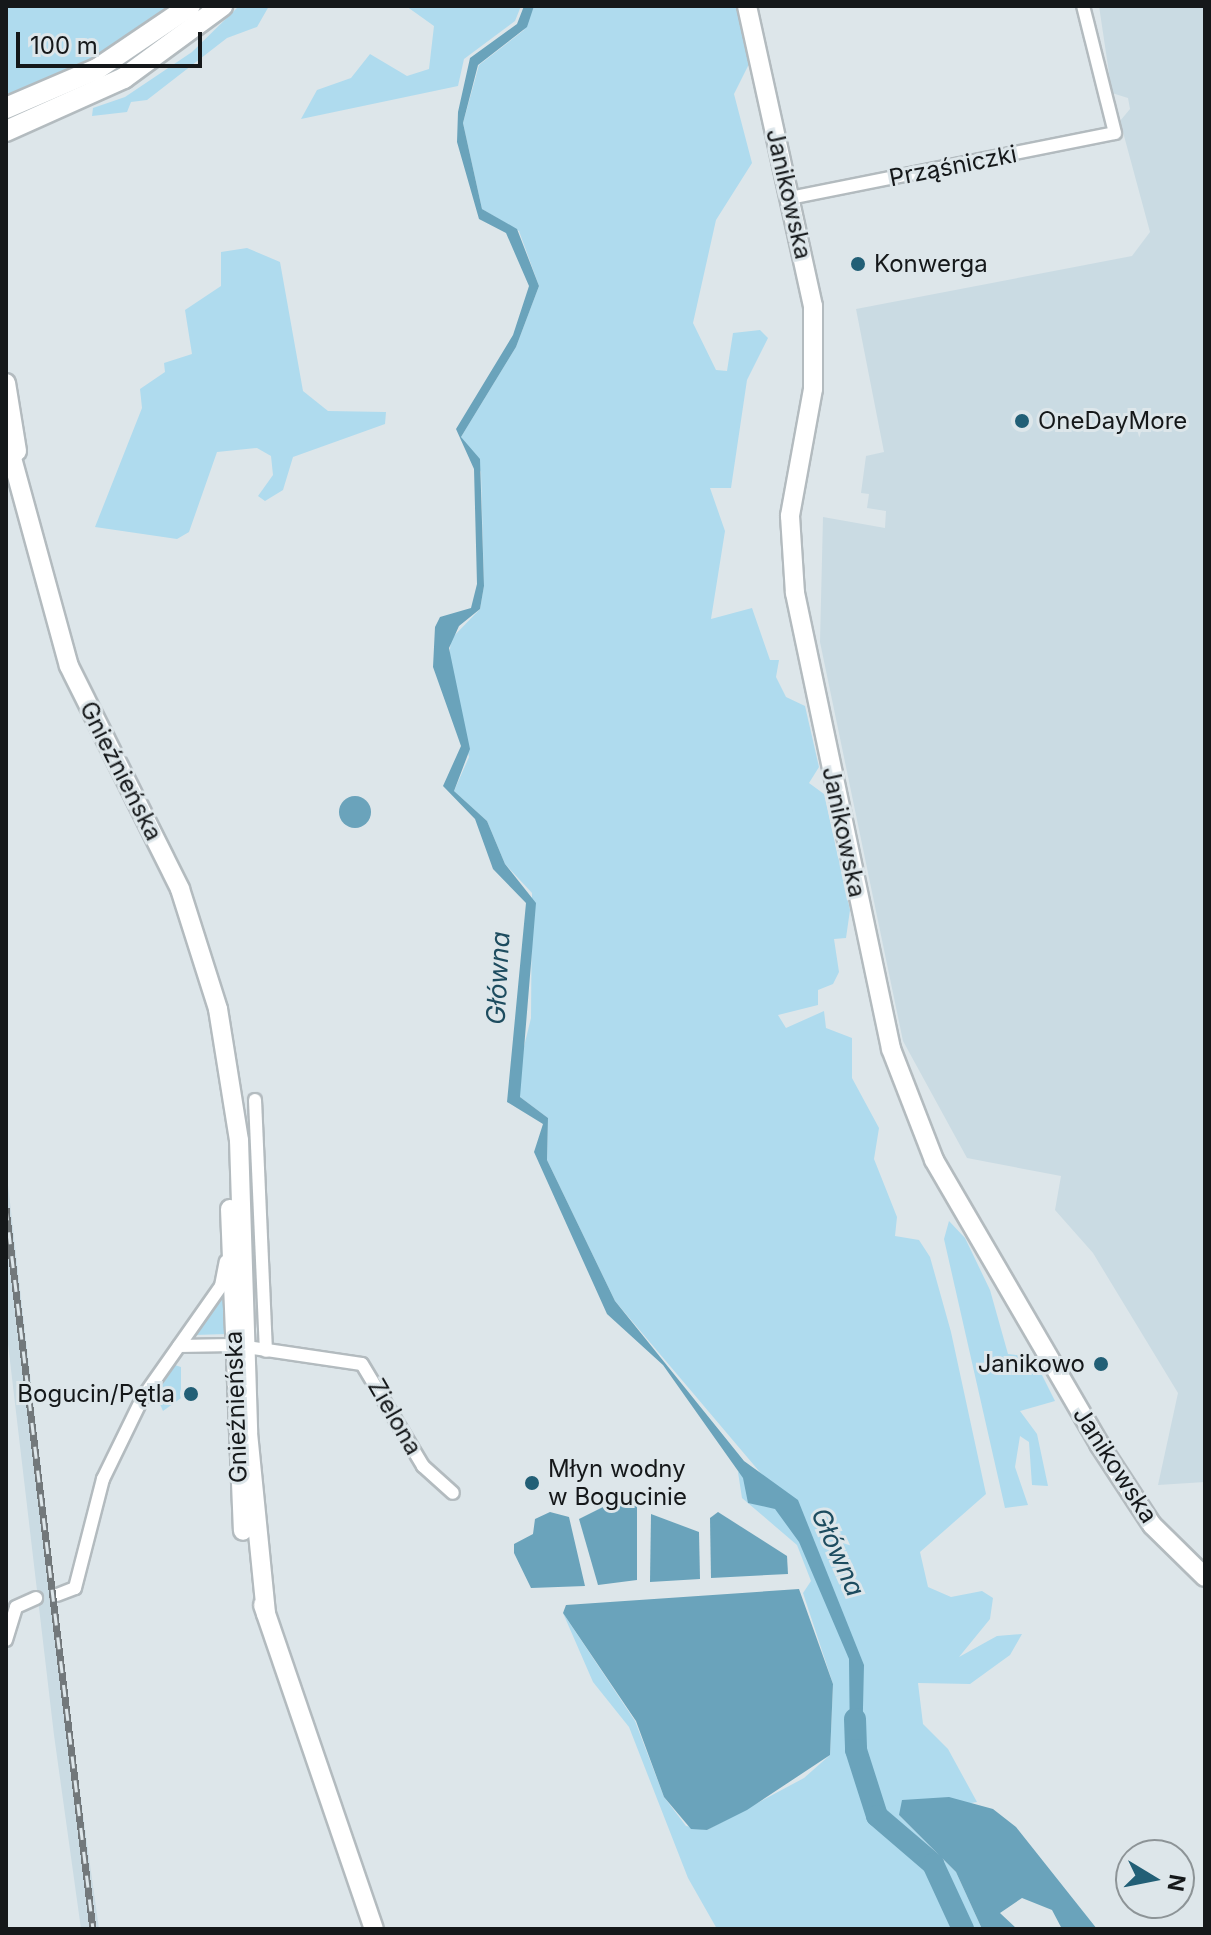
<!DOCTYPE html>
<meta charset="utf-8">
<style>
body{margin:0}
#map{position:relative;width:1211px;height:1935px;overflow:hidden;background:#dde6ea;font-family:Inter,sans-serif}
div>[style]{position:absolute}
.built>*{inset:0;background:#cadbe3}
.green>*{inset:0;background:#afdbee}
.water>*{inset:0;background:#6aa3bb}
.round{border-radius:50%}
.river>*{height:22px;margin:-11px;padding:0 11px;transform-origin:11px;border-radius:11px;background:#6aa3bb}
.roads{filter:drop-shadow(2px 0 #b3bbbf) drop-shadow(-2px 0 #b3bbbf) drop-shadow(0 2px #b3bbbf) drop-shadow(0 -2px #b3bbbf)}
.street>*{height:12px;margin:-6px;padding:0 6px;transform-origin:6px;border-radius:6px;background:#fff}
.secondary>*{height:18px;margin:-9px;padding:0 9px;transform-origin:9px;border-radius:9px;background:#fff}
.primary>*{height:20px;margin:-10px;padding:0 10px;transform-origin:10px;border-radius:10px;background:#fff}
.rail>*{height:7px;margin-top:-3.5px;transform-origin:0;background:repeating-linear-gradient(90deg,#dde6ea 0 12px,#72787b 0 24px);box-sizing:border-box;border-block:2px solid #72787b}
.dots>*{width:22px;height:22px;translate:-50% -50%;box-sizing:border-box;border:4px solid #dde6ea;border-radius:50%}
span{translate:-50% -50%;white-space:nowrap;text-align:center;line-height:1.15;-webkit-text-stroke:6px #dde6ea;paint-order:stroke}
.street-label{font-size:24px;color:#15181a}
.poi-label{font-size:24px;color:#15181a}
.left{translate:0 -50%;text-align:left}
.right{translate:-100% -50%;text-align:right}
.water-label{font-size:26px;color:#1d4c5f;font-style:italic}
.frame{position:absolute;inset:0;border:8px solid #15181a;pointer-events:none}
.north{position:absolute;left:1115px;top:1839px;width:80px;height:80px;box-sizing:border-box;background:#dde6ea;border:2px solid #8d9497;border-radius:50%;rotate:100deg;font-size:22px;font-weight:700;line-height:32px;text-align:center;color:#15181a}
.north::after{content:'';display:block;margin:auto;width:28px;height:36px;background:#225f76;clip-path:polygon(50% 0,100% 100%,50% 72%,0 100%)}
.scale{position:absolute;left:16px;top:32px;width:186px;height:36px;box-sizing:border-box;border:4px solid #15181a;border-top:0;padding-left:10px;font-size:24px;line-height:28px;white-space:nowrap;color:#15181a;-webkit-text-stroke:6px #dde6ea;paint-order:stroke}
</style>
<div id="map">
<div class="built">
<i style="clip-path:polygon(1099px 6px,1205px 6px,1205px 1482px,1158px 1485px,1178px 1393px,1093px 1253px,1055px 1210px,1061px 1176px,967px 1158px,903px 1041px,820px 642px,823px 517px,885px 528px,886px 511px,867px 508px,869px 494px,861px 493px,866px 456px,884px 452px,856px 309px,1132px 256px,1150px 232px,1120px 121px,1130px 109px,1128px 98px,1112px 93px)"></i>
<i style="clip-path:polygon(6px 1168px,71px 1728px,99px 1929px,81px 1929px,54px 1735px,6px 1327px)"></i>
</div>
<div class="green">
<i style="clip-path:polygon(6px 6px,179px 6px,119px 48px,6px 101px)"></i>
<i style="clip-path:polygon(239px 6px,269px 6px,257px 27px,227px 38px,147px 100px,131px 102px,127px 112px,92px 116px,93px 108px,125px 97px,192px 52px)"></i>
<i style="clip-path:polygon(406px 6px,521px 6px,515px 21px,464px 59px,458px 86px,301px 119px,317px 90px,351px 78px,370px 54px,407px 76px,429px 69px,434px 26px)"></i>
<i style="clip-path:polygon(534px 6px,740px 6px,750px 62px,734px 94px,752px 163px,716px 220px,693px 323px,716px 370px,727px 371px,733px 333px,760px 330px,768px 338px,747px 380px,731px 488px,710px 488px,725px 531px,711px 619px,752px 608px,770px 660px,779px 660px,776px 677px,786px 697px,805px 706px,819px 767px,809px 783px,824px 794px,850px 910px,846px 938px,834px 939px,839px 972px,833px 984px,818px 990px,818px 1005px,778px 1015px,786px 1028px,824px 1011px,826px 1028px,852px 1038px,852px 1078px,879px 1128px,874px 1159px,897px 1217px,895px 1236px,919px 1240px,930px 1257px,951px 1332px,986px 1494px,920px 1552px,928px 1587px,951px 1597px,982px 1591px,993px 1598px,990px 1619px,959px 1657px,997px 1636px,1022px 1634px,1010px 1655px,970px 1684px,918px 1683px,923px 1724px,948px 1749px,977px 1802px,899px 1815px,956px 1872px,982px 1929px,717px 1929px,688px 1878px,629px 1727px,593px 1682px,563px 1613px,635px 1721px,664px 1797px,686px 1826px,707px 1830px,804px 1778px,830px 1755px,833px 1684px,803px 1593px,811px 1581px,797px 1545px,742px 1498px,738px 1472px,764px 1477px,615px 1301px,547px 1160px,548px 1118px,520px 1097px,516px 1079px,531px 1018px,532px 893px,505px 864px,487px 821px,454px 791px,469px 757px,448px 669px,451px 639px,480px 609px,484px 586px,481px 472px,461px 437px,516px 347px,539px 286px,519px 231px,482px 209px,463px 123px,479px 65px,524px 30px)"></i>
<i style="clip-path:polygon(247px 248px,280px 262px,303px 391px,328px 411px,386px 412px,385px 424px,293px 457px,283px 490px,265px 501px,258px 496px,273px 475px,271px 456px,257px 448px,217px 452px,189px 532px,177px 539px,95px 527px,142px 408px,140px 389px,165px 372px,164px 363px,192px 354px,185px 310px,221px 286px,221px 252px)"></i>
<i style="clip-path:polygon(949px 1221px,965px 1238px,990px 1290px,1008px 1354px,1031px 1357px,1030px 1368px,1041px 1373px,1055px 1401px,1020px 1411px,1037px 1434px,1048px 1486px,1032px 1485px,1029px 1442px,1020px 1436px,1015px 1467px,1028px 1505px,1005px 1508px,944px 1239px)"></i>
<i style="clip-path:polygon(226px 1291px,227px 1334px,194px 1335px,193px 1333px)"></i>
<i style="clip-path:polygon(172px 1364px,181px 1367px,181px 1398px,163px 1411px,155px 1393px)"></i>
</div>
<div class="water">
<i style="clip-path:polygon(524px 6px,534px 6px,527px 27px,478px 65px,463px 123px,482px 209px,517px 229px,539px 286px,516px 347px,461px 437px,480px 459px,484px 586px,480px 609px,459px 626px,449px 648px,470px 749px,454px 791px,487px 821px,505px 864px,536px 903px,520px 1097px,548px 1118px,547px 1160px,615px 1301px,744px 1461px,798px 1500px,864px 1665px,862px 1750px,850px 1749px,849px 1659px,799px 1542px,775px 1509px,748px 1503px,743px 1478px,663px 1365px,607px 1314px,534px 1152px,543px 1124px,507px 1102px,526px 903px,493px 869px,475px 819px,443px 786px,461px 746px,433px 667px,435px 627px,440px 617px,471px 608px,477px 584px,474px 469px,456px 429px,513px 335px,529px 286px,506px 233px,479px 219px,457px 142px,458px 112px,470px 58px,517px 24px)"></i>
<i class="round" style="left:339px;top:796px;width:32px;height:32px"></i>
<i style="clip-path:polygon(615px 1501px,637px 1506px,637px 1580px,598px 1585px,579px 1519px)"></i>
<i style="clip-path:polygon(550px 1512px,569px 1517px,585px 1586px,531px 1588px,514px 1553px,514px 1544px,533px 1534px,535px 1519px)"></i>
<i style="clip-path:polygon(718px 1512px,787px 1556px,788px 1574px,711px 1578px,710px 1518px)"></i>
<i style="clip-path:polygon(651px 1514px,699px 1532px,700px 1579px,650px 1582px)"></i>
<i style="clip-path:polygon(799px 1589px,833px 1684px,830px 1755px,747px 1810px,707px 1830px,691px 1829px,664px 1797px,636px 1721px,563px 1613px,566px 1605px)"></i>
<i style="clip-path:polygon(949px 1797px,993px 1809px,1016px 1827px,1097px 1929px,1062px 1929px,1052px 1910px,1022px 1898px,1000px 1913px,1017px 1929px,982px 1929px,956px 1872px,899px 1815px,902px 1800px)"></i>
</div>
<div class="river">
<i style="left:855px;top:1719px;width:31px;rotate:88deg"></i>
<i style="left:856px;top:1750px;width:69px;rotate:72.3deg"></i>
<i style="left:877px;top:1816px;width:74px;rotate:40.6deg"></i>
<i style="left:933px;top:1864px;width:72px;rotate:65.2deg"></i>
</div>
<div class="roads">
<div class="street">
<i style="left:790px;top:198px;width:331px;rotate:-11.3deg"></i>
<i style="left:1115px;top:133px;width:131px;rotate:-104.1deg"></i>
<i style="left:255px;top:1100px;width:251px;rotate:87.5deg"></i>
<i style="left:179px;top:1346px;width:54px;rotate:-1.1deg"></i>
<i style="left:233px;top:1345px;width:130px;rotate:8.4deg"></i>
<i style="left:362px;top:1364px;width:119px;rotate:59.1deg"></i>
<i style="left:423px;top:1466px;width:40px;rotate:42deg"></i>
<i style="left:57px;top:1595px;width:19px;rotate:-21deg"></i>
<i style="left:75px;top:1588px;width:113px;rotate:-75.6deg"></i>
<i style="left:103px;top:1479px;width:91px;rotate:-64deg"></i>
<i style="left:143px;top:1397px;width:136px;rotate:-54.9deg"></i>
<i style="left:221px;top:1286px;width:25px;rotate:-79deg"></i>
<i style="left:6px;top:1640px;width:34px;rotate:-73deg"></i>
<i style="left:16px;top:1607px;width:22px;rotate:-24deg"></i>
</div>
<div class="secondary">
<i style="left:747px;top:6px;width:307px;rotate:77.6deg"></i>
<i style="left:813px;top:306px;width:83px;rotate:90deg"></i>
<i style="left:813px;top:389px;width:129px;rotate:100.3deg"></i>
<i style="left:790px;top:516px;width:77px;rotate:86.3deg"></i>
<i style="left:795px;top:593px;width:466px;rotate:78.1deg"></i>
<i style="left:891px;top:1049px;width:119px;rotate:68.8deg"></i>
<i style="left:934px;top:1160px;width:328px;rotate:59.8deg"></i>
<i style="left:1099px;top:1444px;width:97px;rotate:56.8deg"></i>
<i style="left:1152px;top:1525px;width:74px;rotate:44.5deg"></i>
<i style="left:6px;top:383px;width:69px;rotate:80.8deg"></i>
<i style="left:6px;top:436px;width:238px;rotate:74.7deg"></i>
<i style="left:69px;top:666px;width:249px;rotate:63.5deg"></i>
<i style="left:180px;top:889px;width:126px;rotate:72.4deg"></i>
<i style="left:218px;top:1009px;width:133px;rotate:80.9deg"></i>
<i style="left:239px;top:1140px;width:293px;rotate:88.2deg"></i>
<i style="left:248px;top:1433px;width:182px;rotate:84.3deg"></i>
<i style="left:230px;top:1209px;width:322px;rotate:87.7deg"></i>
<i style="left:263px;top:1605px;width:342px;rotate:71.1deg"></i>
</div>
<div class="primary">
<i style="left:6px;top:108px;width:99px;rotate:-23.2deg"></i>
<i style="left:97px;top:69px;width:112px;rotate:-34.1deg"></i>
<i style="left:6px;top:131px;width:129px;rotate:-24.2deg"></i>
<i style="left:124px;top:78px;width:122px;rotate:-36.3deg"></i>
</div>
</div>
<div class="rail">
<i style="left:6px;top:1208px;width:726px;rotate:83.12deg"></i>
</div>
<div class="dots">
<i style="left:858px;top:264px;background:#225f76"></i>
<i style="left:1022px;top:421px;background:#225f76"></i>
<i style="left:1101px;top:1364px;background:#225f76"></i>
<i style="left:191px;top:1394px;background:#225f76"></i>
<i style="left:532px;top:1483px;background:#225f76"></i>
</div>
<div class="street-label">
<span style="left:953px;top:166px;rotate:-11deg">Prząśniczki</span>
<span style="left:789px;top:194px;rotate:77deg">Janikowska</span>
<span style="left:121px;top:771px;rotate:63deg">Gnieźnieńska</span>
<span style="left:844px;top:832px;rotate:78deg">Janikowska</span>
<span style="left:236px;top:1407px;rotate:-92deg">Gnieźnieńska</span>
<span style="left:395px;top:1417px;rotate:60deg">Zielona</span>
<span style="left:1115px;top:1465px;rotate:57deg">Janikowska</span>
</div>
<div class="poi-label">
<span class="left" style="left:874px;top:264px">Konwerga</span>
<span class="left" style="left:1038px;top:421px">OneDayMore</span>
<span class="right" style="left:1085px;top:1364px">Janikowo</span>
<span class="right" style="left:175px;top:1394px">Bogucin/Pętla</span>
<span class="left" style="left:548px;top:1483px">Młyn wodny<br>w Bogucinie</span>
</div>
<div class="water-label">
<span style="left:498px;top:978px;rotate:-87deg">Główna</span>
<span style="left:838px;top:1552px;rotate:66deg">Główna</span>
</div>
<div class="frame"></div>
<div class="north">N</div>
<div class="scale">100 m</div>
</div>
